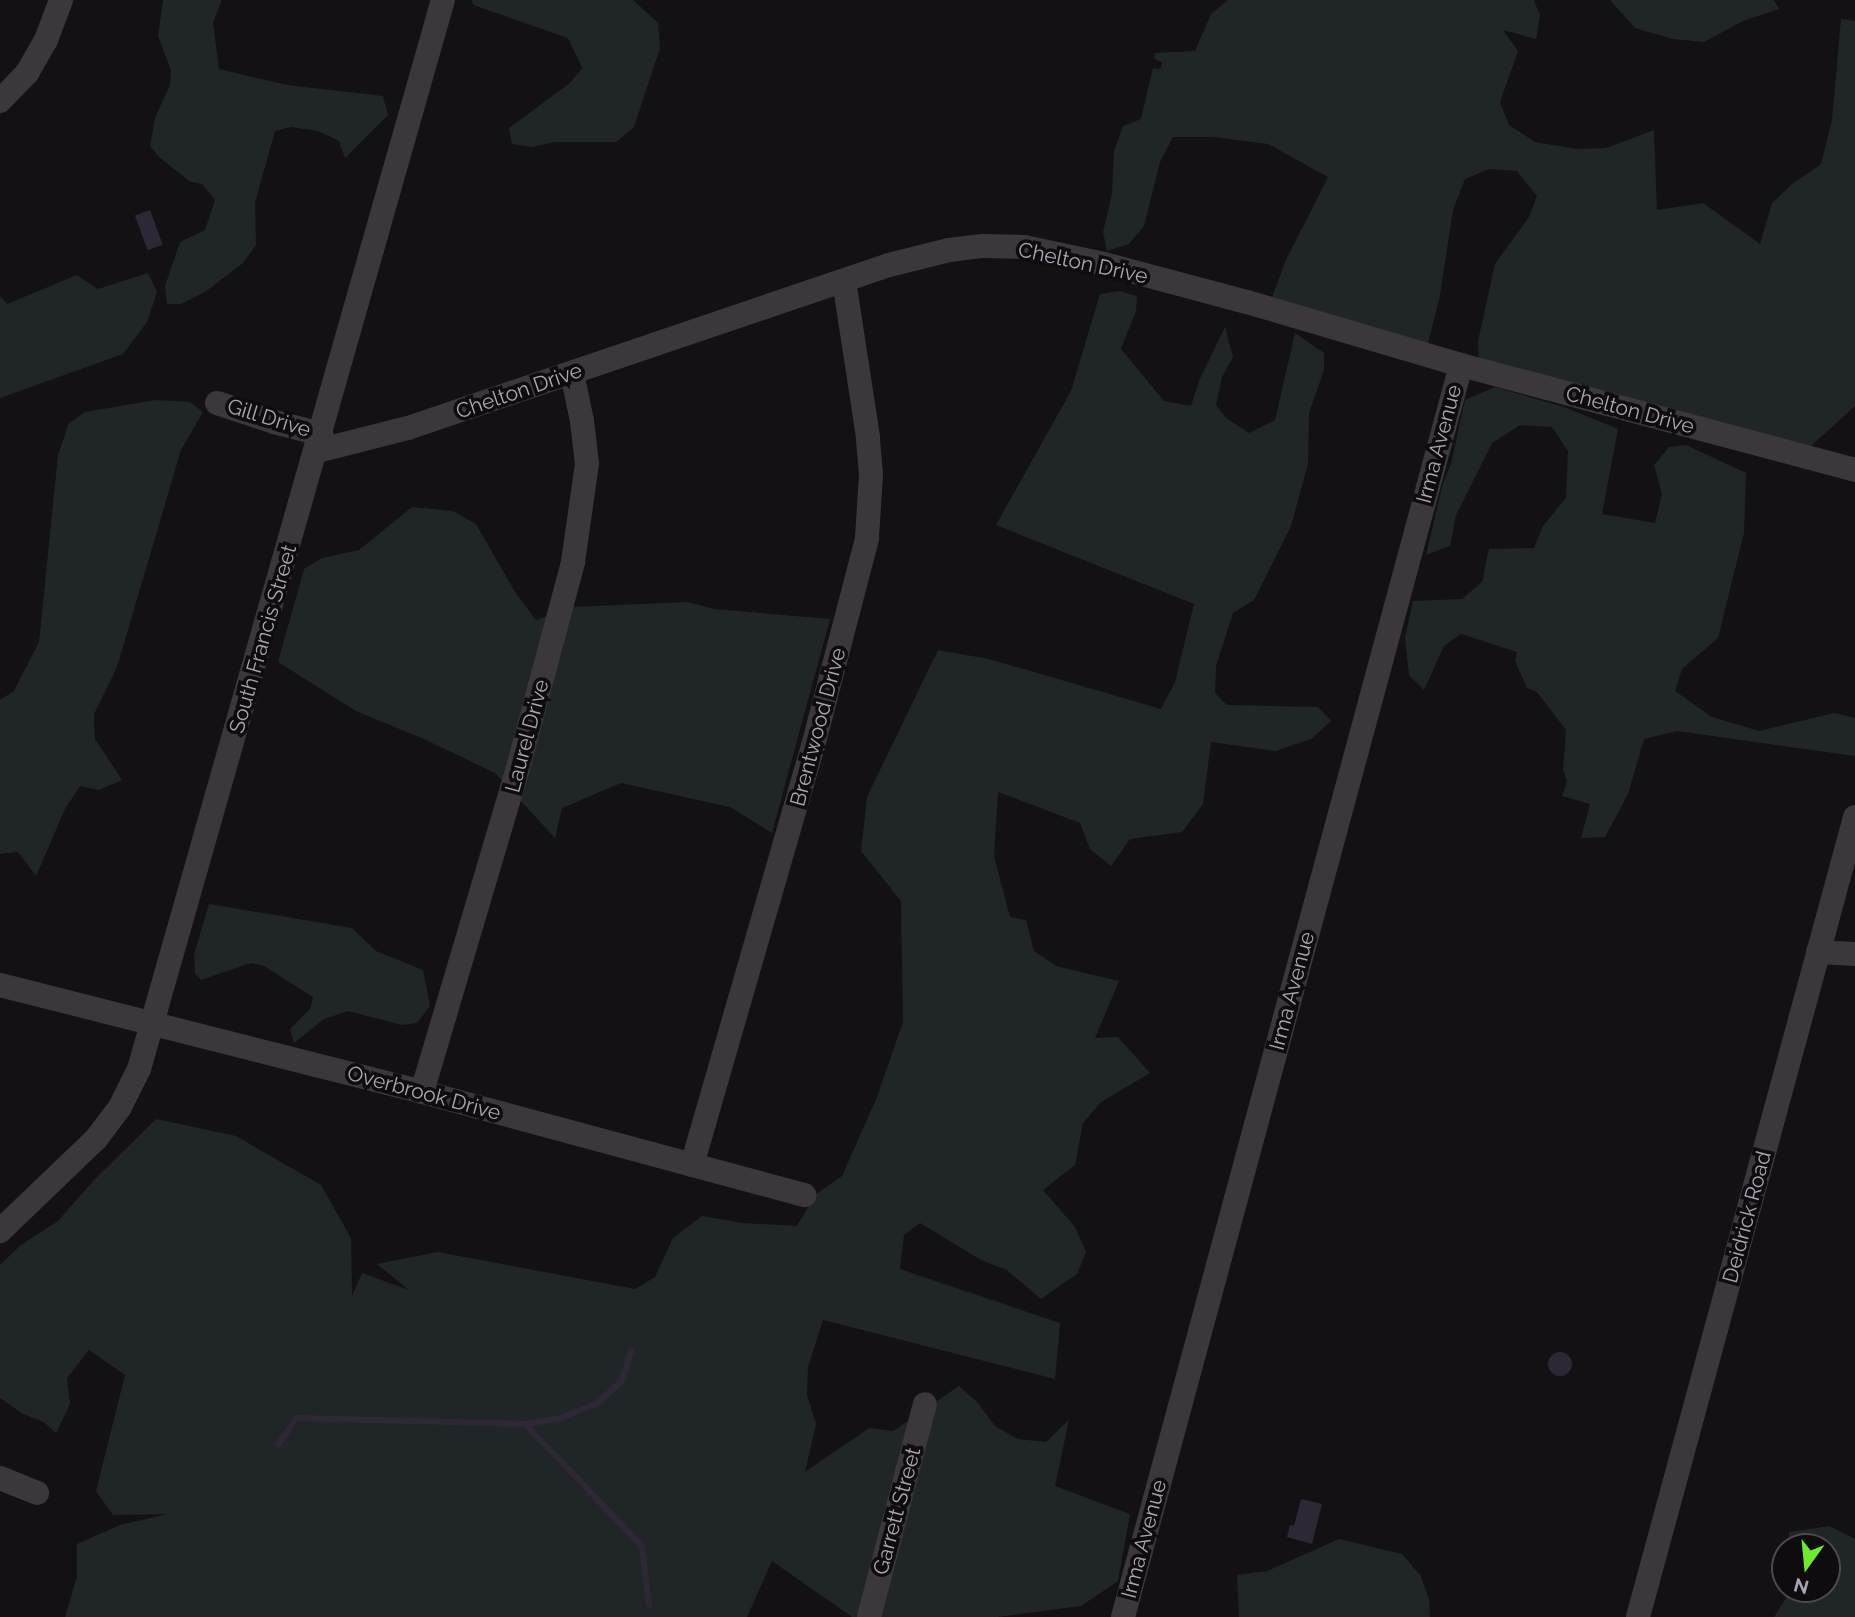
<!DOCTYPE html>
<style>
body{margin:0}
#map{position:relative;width:1855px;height:1617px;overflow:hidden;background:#131113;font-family:Raleway,sans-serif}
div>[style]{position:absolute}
.green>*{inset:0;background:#202627}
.water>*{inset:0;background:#2e2836;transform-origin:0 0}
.round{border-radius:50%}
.stream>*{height:6px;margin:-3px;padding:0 3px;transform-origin:3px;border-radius:3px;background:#2e2836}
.minor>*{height:24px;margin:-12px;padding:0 12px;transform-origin:12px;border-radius:12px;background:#3c373d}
span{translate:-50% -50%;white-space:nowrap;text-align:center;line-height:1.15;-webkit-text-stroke:7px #0e0c0e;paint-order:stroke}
.street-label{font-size:21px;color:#aea3b3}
.north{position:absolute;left:1771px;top:1533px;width:70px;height:70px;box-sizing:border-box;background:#0e0c0e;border:2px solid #4e4850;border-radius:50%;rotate:195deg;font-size:19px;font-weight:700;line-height:28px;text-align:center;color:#aea3b3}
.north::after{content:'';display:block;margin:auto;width:24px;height:32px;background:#6fea32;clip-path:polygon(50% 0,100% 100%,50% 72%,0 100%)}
</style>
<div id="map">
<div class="green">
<i style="clip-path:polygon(163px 0,222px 0,213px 22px,219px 69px,287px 85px,383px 96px,388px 115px,345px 158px,339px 141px,318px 131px,291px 127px,275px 131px,255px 203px,256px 245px,243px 263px,205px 292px,181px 304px,167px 304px,165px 286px,180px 242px,205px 230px,215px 200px,202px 184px,189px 181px,159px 157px,150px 146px,155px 118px,170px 85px,171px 70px,158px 36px)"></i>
<i style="clip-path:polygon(472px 0,633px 0,658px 23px,660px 48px,634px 127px,616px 142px,555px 142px,532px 147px,512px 144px,509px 128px,570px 83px,582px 68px,568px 38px,473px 5px)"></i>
<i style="clip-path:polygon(1228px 0,1534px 0,1540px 16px,1536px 39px,1503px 30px,1518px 51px,1500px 102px,1509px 125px,1535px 142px,1577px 149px,1606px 148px,1654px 130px,1657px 210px,1703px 203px,1760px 244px,1772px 203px,1792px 184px,1821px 164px,1832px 120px,1841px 19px,1855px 21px,1855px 406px,1801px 455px,1479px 370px,1478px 341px,1495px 264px,1529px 217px,1537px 196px,1517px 171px,1489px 169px,1465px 179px,1453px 210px,1440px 295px,1425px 355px,1268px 308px,1286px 260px,1328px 177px,1268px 144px,1214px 137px,1173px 137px,1160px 162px,1144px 226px,1129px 244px,1107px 251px,1103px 232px,1112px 194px,1114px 152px,1123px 126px,1141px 119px,1153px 68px,1161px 69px,1162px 62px,1154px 59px,1155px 53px,1195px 51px,1211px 14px)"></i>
<i style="clip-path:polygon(1610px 0,1774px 0,1779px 9px,1743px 21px,1704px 42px,1673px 39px,1635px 28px)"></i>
<i style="clip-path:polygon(148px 273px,157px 292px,147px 322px,123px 354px,0 398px,0 296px,7px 304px,77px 275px,98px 289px)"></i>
<i style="clip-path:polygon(1119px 291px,1137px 296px,1136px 311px,1121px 349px,1164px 401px,1191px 406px,1199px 381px,1225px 327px,1233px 357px,1222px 377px,1216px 405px,1226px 418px,1249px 433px,1275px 420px,1295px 333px,1324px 353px,1324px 370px,1309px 413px,1308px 464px,1291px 526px,1254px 600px,1233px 613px,1216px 666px,1215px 693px,1227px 705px,1318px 707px,1331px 721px,1311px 739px,1276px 751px,1211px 742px,1203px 804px,1182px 832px,1130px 839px,1111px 866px,1090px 849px,1080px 823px,998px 792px,994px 856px,1010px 917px,1026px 920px,1034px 951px,1056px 966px,1119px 981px,1095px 1038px,1118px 1037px,1150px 1073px,1101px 1102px,1083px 1123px,1075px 1165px,1043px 1190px,1075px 1227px,1086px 1252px,1077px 1274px,1041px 1299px,1007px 1270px,981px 1260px,920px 1223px,904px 1235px,900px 1269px,1060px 1323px,1055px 1379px,823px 1320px,808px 1367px,807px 1395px,816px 1424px,805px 1472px,869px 1428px,893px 1431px,959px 1386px,977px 1402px,995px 1426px,1018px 1439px,1046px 1442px,1069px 1420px,1055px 1486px,1130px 1514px,1118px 1581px,1081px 1606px,997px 1617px,852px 1617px,772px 1561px,747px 1617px,65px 1617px,77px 1576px,77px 1544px,120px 1525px,168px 1514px,113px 1515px,96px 1491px,125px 1375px,89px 1350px,67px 1378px,70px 1404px,56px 1433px,44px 1422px,23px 1414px,0 1398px,0 1265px,21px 1245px,58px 1221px,94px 1180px,156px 1119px,236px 1136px,321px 1185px,351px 1238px,352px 1296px,362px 1273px,409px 1290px,377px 1264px,438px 1252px,635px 1289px,655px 1277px,673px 1238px,702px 1216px,743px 1223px,797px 1226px,815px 1195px,842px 1176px,877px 1097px,903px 1022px,901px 901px,861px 851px,867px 797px,938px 650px,989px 659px,1161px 709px,1175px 682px,1194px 604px,996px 525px,1071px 391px,1100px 294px)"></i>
<i style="clip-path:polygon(1495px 387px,1564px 407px,1618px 429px,1602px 514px,1655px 523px,1662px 494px,1654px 465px,1669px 447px,1686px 445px,1746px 473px,1744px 533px,1718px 638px,1682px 669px,1675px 691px,1712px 717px,1759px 731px,1834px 713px,1855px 718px,1855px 756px,1677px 731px,1644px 739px,1628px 794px,1605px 837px,1581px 838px,1590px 804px,1562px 796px,1567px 781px,1563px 770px,1566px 730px,1537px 692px,1527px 688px,1515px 661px,1517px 652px,1461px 634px,1444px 646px,1424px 690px,1409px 675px,1405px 638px,1413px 601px,1462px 599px,1482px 582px,1489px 549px,1534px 548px,1543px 526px,1566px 498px,1568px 451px,1552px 427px,1520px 425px,1492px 443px,1456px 515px,1450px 546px,1426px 555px,1443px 483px,1451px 464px,1465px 400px)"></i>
<i style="clip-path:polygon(156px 400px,190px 402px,203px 412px,181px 450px,117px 667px,94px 714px,95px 739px,122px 780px,99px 790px,80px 786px,65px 809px,36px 876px,18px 852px,0 854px,0 700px,14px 691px,39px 642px,58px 455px,69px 423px,85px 412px)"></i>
<i style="clip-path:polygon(412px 507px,453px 511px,476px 524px,515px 592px,536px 620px,572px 607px,687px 602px,714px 609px,830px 619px,772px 833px,730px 807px,621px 783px,562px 808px,555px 838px,495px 773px,424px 739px,356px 711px,278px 662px,304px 569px,322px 558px,359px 550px)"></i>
<i style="clip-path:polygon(209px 904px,352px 928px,376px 951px,423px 970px,430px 1006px,417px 1023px,402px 1025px,348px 1011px,324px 1019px,294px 1043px,290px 1029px,310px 1009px,313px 997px,264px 966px,251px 963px,201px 980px,195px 973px,194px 955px)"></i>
<i style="clip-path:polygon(1829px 1526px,1855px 1539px,1855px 1617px,1774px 1617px,1786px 1598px,1787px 1589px,1827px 1589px,1827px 1547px,1789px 1547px,1789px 1532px)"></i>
<i style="clip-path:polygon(1339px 1539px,1402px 1554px,1421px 1576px,1429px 1600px,1430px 1617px,1239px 1617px,1237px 1575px,1267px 1571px)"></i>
</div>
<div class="water">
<i style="left:150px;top:210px;width:37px;height:16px;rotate:70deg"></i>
<i class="round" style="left:1548px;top:1352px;width:24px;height:24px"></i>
<i style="clip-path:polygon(1301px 1499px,1322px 1504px,1312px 1544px,1287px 1537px,1290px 1525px,1294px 1526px)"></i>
</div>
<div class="stream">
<i style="left:525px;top:1424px;width:169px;rotate:46.2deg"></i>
<i style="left:642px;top:1546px;width:59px;rotate:83.2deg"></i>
<i style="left:278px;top:1445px;width:32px;rotate:-56deg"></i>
<i style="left:296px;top:1418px;width:229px;rotate:1.5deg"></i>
<i style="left:525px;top:1424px;width:33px;rotate:-9deg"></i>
<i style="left:558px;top:1419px;width:43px;rotate:-21.8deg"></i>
<i style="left:598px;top:1403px;width:33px;rotate:-43deg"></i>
<i style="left:622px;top:1381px;width:31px;rotate:-73deg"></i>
</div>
<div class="minor">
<i style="left:0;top:101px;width:39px;rotate:-46deg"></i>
<i style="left:27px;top:73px;width:38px;rotate:-60deg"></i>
<i style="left:46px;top:40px;width:43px;rotate:-69.4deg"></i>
<i style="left:217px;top:403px;width:60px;rotate:18.4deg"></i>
<i style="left:274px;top:422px;width:49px;rotate:14.3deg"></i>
<i style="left:317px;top:451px;width:94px;rotate:-14.2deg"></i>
<i style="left:408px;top:428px;width:508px;rotate:-18.72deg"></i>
<i style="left:889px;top:265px;width:62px;rotate:-14deg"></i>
<i style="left:949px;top:250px;width:34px;rotate:-7deg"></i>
<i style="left:983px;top:246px;width:41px;rotate:1.4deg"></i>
<i style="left:1024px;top:247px;width:82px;rotate:12deg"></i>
<i style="left:1104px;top:264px;width:148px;rotate:14.9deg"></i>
<i style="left:1247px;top:302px;width:223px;rotate:16.4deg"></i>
<i style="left:1461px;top:365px;width:408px;rotate:14.9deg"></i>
<i style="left:1818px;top:952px;width:37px;rotate:3deg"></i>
<i style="left:0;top:985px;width:413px;rotate:14.2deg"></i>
<i style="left:400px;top:1086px;width:419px;rotate:15.1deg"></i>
<i style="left:422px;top:1092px;width:327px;rotate:-73.5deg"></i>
<i style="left:515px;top:779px;width:225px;rotate:-75deg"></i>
<i style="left:573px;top:562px;width:99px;rotate:-81.9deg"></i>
<i style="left:587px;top:464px;width:43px;rotate:-96.6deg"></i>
<i style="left:582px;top:421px;width:49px;rotate:-101.8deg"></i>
<i style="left:692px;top:1165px;width:436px;rotate:-73.9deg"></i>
<i style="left:813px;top:746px;width:215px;rotate:-75.4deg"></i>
<i style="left:867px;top:538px;width:64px;rotate:-86.4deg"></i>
<i style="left:871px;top:474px;width:37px;rotate:-95deg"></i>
<i style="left:868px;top:437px;width:158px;rotate:-98.7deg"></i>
<i style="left:0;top:1231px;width:133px;rotate:-43.8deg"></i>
<i style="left:96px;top:1139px;width:40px;rotate:-53deg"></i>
<i style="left:120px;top:1107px;width:42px;rotate:-63.4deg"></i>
<i style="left:139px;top:1069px;width:1111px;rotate:-74.13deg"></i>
<i style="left:0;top:1478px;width:40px;rotate:22deg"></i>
<i style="left:869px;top:1617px;width:220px;rotate:-75.3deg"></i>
<i style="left:1123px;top:1617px;width:1297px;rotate:-74.89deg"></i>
<i style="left:1638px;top:1617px;width:829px;rotate:-74.82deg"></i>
</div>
<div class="street-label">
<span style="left:1083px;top:263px;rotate:12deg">Chelton Drive</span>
<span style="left:519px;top:391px;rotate:-19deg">Chelton Drive</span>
<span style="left:1630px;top:410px;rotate:15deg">Chelton Drive</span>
<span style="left:269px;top:418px;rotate:17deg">Gill Drive</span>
<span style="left:1439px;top:444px;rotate:-75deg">Irma Avenue</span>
<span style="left:263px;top:639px;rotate:-74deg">South Francis Street</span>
<span style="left:818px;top:727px;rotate:-75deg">Brentwood Drive</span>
<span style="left:527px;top:736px;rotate:-75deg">Laurel Drive</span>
<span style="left:1292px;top:991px;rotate:-75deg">Irma Avenue</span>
<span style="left:424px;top:1093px;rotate:15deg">Overbrook Drive</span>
<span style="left:1747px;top:1217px;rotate:-75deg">Deidrick Road</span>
<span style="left:897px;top:1511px;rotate:-75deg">Garrett Street</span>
<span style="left:1144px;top:1539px;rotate:-75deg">Irma Avenue</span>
</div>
<div class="north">N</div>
</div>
